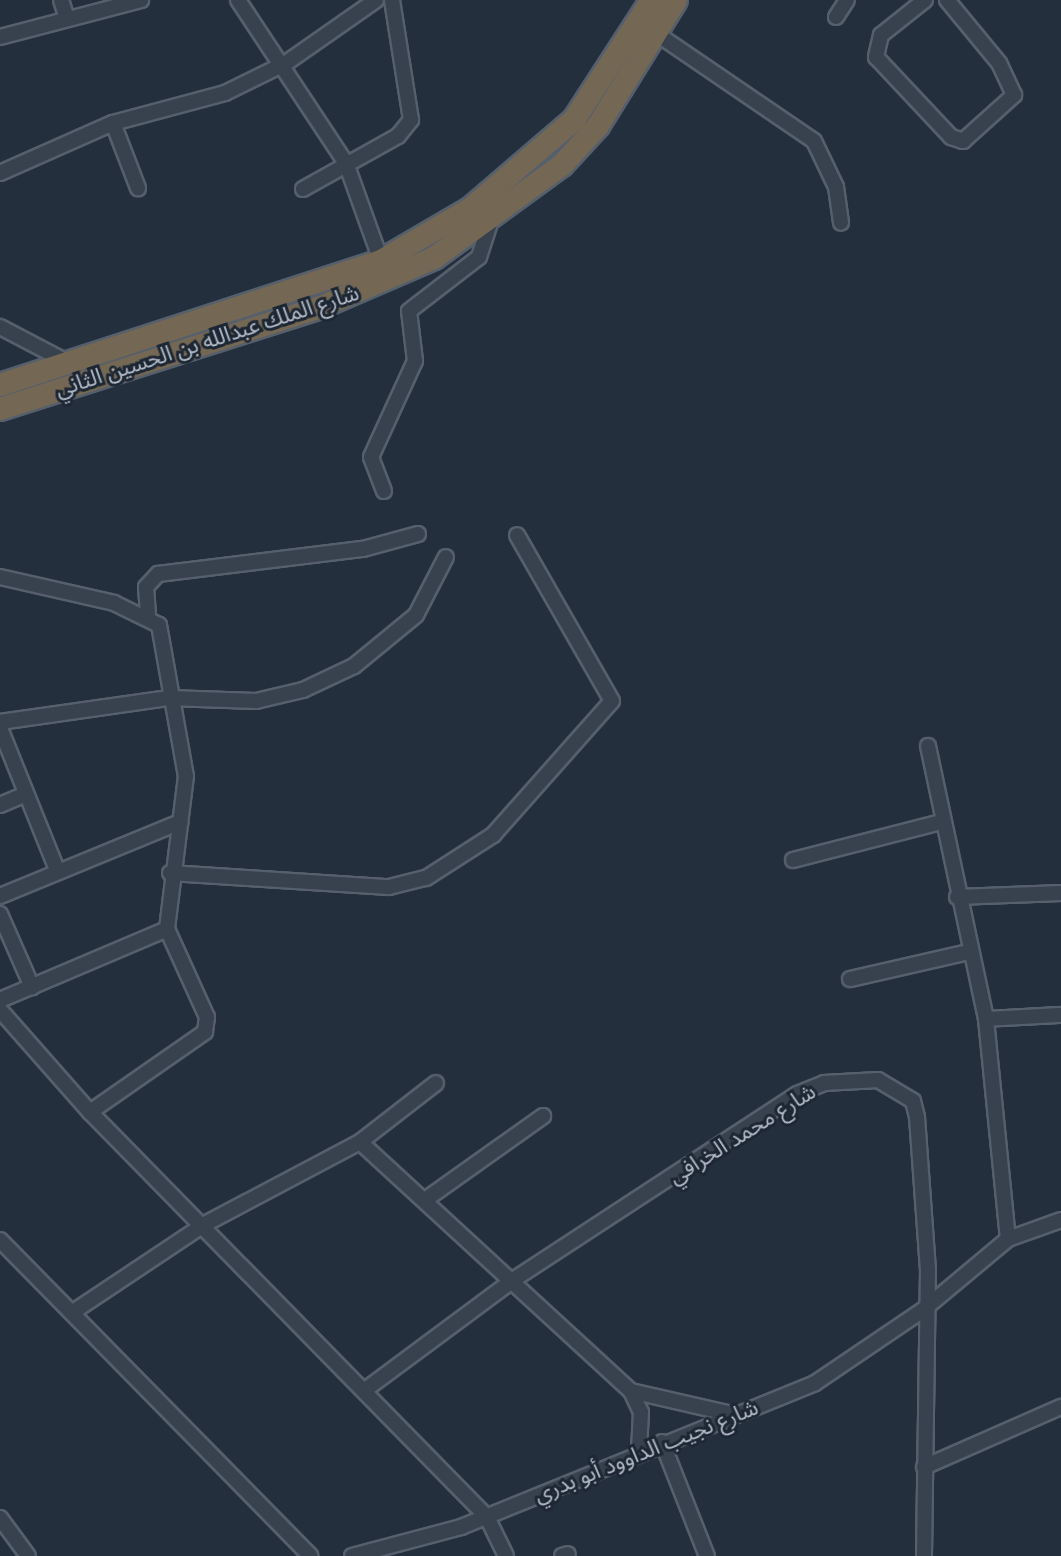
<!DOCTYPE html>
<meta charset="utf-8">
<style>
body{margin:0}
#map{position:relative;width:1061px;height:1556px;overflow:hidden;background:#242f3e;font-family:Raleway,"Noto Sans Arabic",sans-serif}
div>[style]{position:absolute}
.roads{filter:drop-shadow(2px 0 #565f6c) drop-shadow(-2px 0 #565f6c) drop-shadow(0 2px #565f6c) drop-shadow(0 -2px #565f6c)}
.minor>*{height:14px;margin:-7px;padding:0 7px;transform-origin:7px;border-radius:7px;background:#38414e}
.highway>*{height:22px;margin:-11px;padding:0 11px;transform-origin:11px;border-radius:11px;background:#746855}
span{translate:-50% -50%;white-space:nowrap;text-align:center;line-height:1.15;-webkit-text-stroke:6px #1d2633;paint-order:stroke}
.street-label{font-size:22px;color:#b4bcc9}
</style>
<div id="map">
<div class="roads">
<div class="minor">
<i style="left:61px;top:0;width:20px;rotate:72deg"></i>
<i style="left:238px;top:0;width:196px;rotate:56.5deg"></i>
<i style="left:346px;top:163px;width:104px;rotate:70.3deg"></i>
<i style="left:925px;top:0;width:56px;rotate:141.5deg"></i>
<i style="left:881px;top:35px;width:23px;rotate:103deg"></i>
<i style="left:876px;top:57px;width:110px;rotate:46.8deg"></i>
<i style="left:951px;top:137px;width:13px;rotate:18deg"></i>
<i style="left:963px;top:141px;width:69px;rotate:-42deg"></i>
<i style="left:1014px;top:95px;width:35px;rotate:-115deg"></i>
<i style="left:999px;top:63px;width:82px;rotate:-129.5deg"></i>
<i style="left:836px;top:17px;width:20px;rotate:-57deg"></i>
<i style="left:660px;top:36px;width:186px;rotate:34.3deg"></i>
<i style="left:814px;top:141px;width:51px;rotate:64.4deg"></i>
<i style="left:836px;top:187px;width:36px;rotate:82deg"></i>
<i style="left:0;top:37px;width:146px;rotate:-14.7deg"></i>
<i style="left:113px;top:123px;width:70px;rotate:69deg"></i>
<i style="left:0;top:173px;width:124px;rotate:-23.9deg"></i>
<i style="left:113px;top:123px;width:116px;rotate:-15deg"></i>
<i style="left:225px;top:93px;width:68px;rotate:-26.2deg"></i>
<i style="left:286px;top:63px;width:110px;rotate:-35deg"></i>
<i style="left:303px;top:189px;width:109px;rotate:-29.2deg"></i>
<i style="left:398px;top:136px;width:21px;rotate:-51deg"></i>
<i style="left:411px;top:120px;width:121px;rotate:-99deg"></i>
<i style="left:0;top:327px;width:78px;rotate:27.6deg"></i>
<i style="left:384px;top:491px;width:36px;rotate:-111deg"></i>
<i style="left:371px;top:457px;width:106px;rotate:-65.4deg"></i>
<i style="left:415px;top:361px;width:50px;rotate:-96.8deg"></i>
<i style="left:409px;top:311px;width:88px;rotate:-37.6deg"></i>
<i style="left:479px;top:257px;width:36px;rotate:-72deg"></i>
<i style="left:0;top:577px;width:117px;rotate:12.8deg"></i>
<i style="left:114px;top:603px;width:50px;rotate:26.1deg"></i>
<i style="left:159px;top:625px;width:153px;rotate:79.9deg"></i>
<i style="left:186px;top:776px;width:154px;rotate:97.1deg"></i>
<i style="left:167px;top:929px;width:97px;rotate:65.6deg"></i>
<i style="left:207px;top:1017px;width:15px;rotate:98deg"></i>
<i style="left:205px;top:1032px;width:140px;rotate:145.2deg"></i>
<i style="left:148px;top:615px;width:28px;rotate:-94deg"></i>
<i style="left:146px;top:587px;width:18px;rotate:-47deg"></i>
<i style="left:158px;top:574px;width:207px;rotate:-7deg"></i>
<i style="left:363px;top:549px;width:57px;rotate:-15.3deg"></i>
<i style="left:0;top:722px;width:171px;rotate:-8.1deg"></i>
<i style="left:169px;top:698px;width:87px;rotate:2deg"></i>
<i style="left:256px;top:701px;width:48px;rotate:-13.2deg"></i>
<i style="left:303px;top:690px;width:56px;rotate:-25.2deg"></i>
<i style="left:354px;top:666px;width:80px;rotate:-39.4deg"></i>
<i style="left:416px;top:615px;width:65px;rotate:-62.7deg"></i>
<i style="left:0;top:728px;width:155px;rotate:68.1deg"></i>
<i style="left:928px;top:746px;width:279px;rotate:78deg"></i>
<i style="left:986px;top:1019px;width:221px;rotate:84.3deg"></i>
<i style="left:0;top:805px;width:25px;rotate:-23deg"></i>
<i style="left:793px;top:860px;width:153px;rotate:-14.4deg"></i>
<i style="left:170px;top:873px;width:219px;rotate:3.7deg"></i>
<i style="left:389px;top:887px;width:38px;rotate:-14deg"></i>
<i style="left:426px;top:878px;width:80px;rotate:-32.7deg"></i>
<i style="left:493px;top:835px;width:179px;rotate:-48.4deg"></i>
<i style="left:612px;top:701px;width:191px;rotate:-119.8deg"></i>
<i style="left:0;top:896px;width:195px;rotate:-22.3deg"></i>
<i style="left:957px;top:897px;width:104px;rotate:-2.2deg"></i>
<i style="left:0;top:914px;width:80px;rotate:66.3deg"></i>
<i style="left:850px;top:979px;width:122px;rotate:-12.8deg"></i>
<i style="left:0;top:1000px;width:181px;rotate:-23deg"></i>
<i style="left:0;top:1010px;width:136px;rotate:48.6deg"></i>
<i style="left:90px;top:1112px;width:567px;rotate:45.57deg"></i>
<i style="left:487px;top:1517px;width:43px;rotate:64deg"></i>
<i style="left:986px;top:1019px;width:75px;rotate:-3.1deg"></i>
<i style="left:360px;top:1142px;width:368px;rotate:42.6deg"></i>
<i style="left:631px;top:1391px;width:98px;rotate:12.9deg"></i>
<i style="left:425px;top:1200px;width:145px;rotate:-35.4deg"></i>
<i style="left:0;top:1240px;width:443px;rotate:45.5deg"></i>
<i style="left:73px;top:1312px;width:159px;rotate:-33.7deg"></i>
<i style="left:205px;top:1224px;width:175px;rotate:-27.9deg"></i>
<i style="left:360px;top:1142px;width:96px;rotate:-37.8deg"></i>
<i style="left:365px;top:1390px;width:184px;rotate:-36.6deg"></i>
<i style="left:513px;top:1280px;width:339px;rotate:-33.2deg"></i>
<i style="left:797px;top:1094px;width:29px;rotate:-22deg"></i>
<i style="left:824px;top:1083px;width:54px;rotate:-3.2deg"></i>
<i style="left:878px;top:1080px;width:41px;rotate:31deg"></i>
<i style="left:913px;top:1101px;width:16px;rotate:76deg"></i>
<i style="left:917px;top:1117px;width:153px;rotate:85.9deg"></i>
<i style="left:928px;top:1270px;width:286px;rotate:90.8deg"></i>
<i style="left:631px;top:1391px;width:23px;rotate:65deg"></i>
<i style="left:641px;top:1412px;width:38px;rotate:93deg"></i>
<i style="left:662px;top:1442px;width:123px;rotate:68.5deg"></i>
<i style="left:924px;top:1467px;width:150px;rotate:-23.7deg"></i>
<i style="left:0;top:1518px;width:47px;rotate:53.6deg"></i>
<i style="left:352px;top:1556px;width:113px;rotate:-14.9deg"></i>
<i style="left:461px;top:1527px;width:382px;rotate:-22.1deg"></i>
<i style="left:815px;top:1383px;width:130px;rotate:-34.1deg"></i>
<i style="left:923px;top:1310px;width:111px;rotate:-39.9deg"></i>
<i style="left:1008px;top:1239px;width:56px;rotate:-19.7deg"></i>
<i style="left:562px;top:1556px;width:6px;rotate:-18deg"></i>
</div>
<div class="highway">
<i style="left:0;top:385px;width:401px;rotate:-18deg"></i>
<i style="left:381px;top:261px;width:103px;rotate:-30.3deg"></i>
<i style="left:470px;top:209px;width:137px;rotate:-40.6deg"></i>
<i style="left:574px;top:120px;width:143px;rotate:-57deg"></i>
<i style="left:0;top:409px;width:337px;rotate:-17.6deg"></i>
<i style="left:321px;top:307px;width:123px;rotate:-23.4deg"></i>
<i style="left:434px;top:258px;width:158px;rotate:-36deg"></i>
<i style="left:562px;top:165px;width:53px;rotate:-47.3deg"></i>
<i style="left:598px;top:126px;width:148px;rotate:-58.2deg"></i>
</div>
</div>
<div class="street-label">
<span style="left:207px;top:341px;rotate:-18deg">شارع الملك عبدالله بن الحسين الثاني</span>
<span style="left:742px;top:1134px;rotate:-32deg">شارع محمد الخرافي</span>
<span style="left:646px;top:1451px;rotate:-22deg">شارع نجيب الداوود أبو بدري</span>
</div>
</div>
